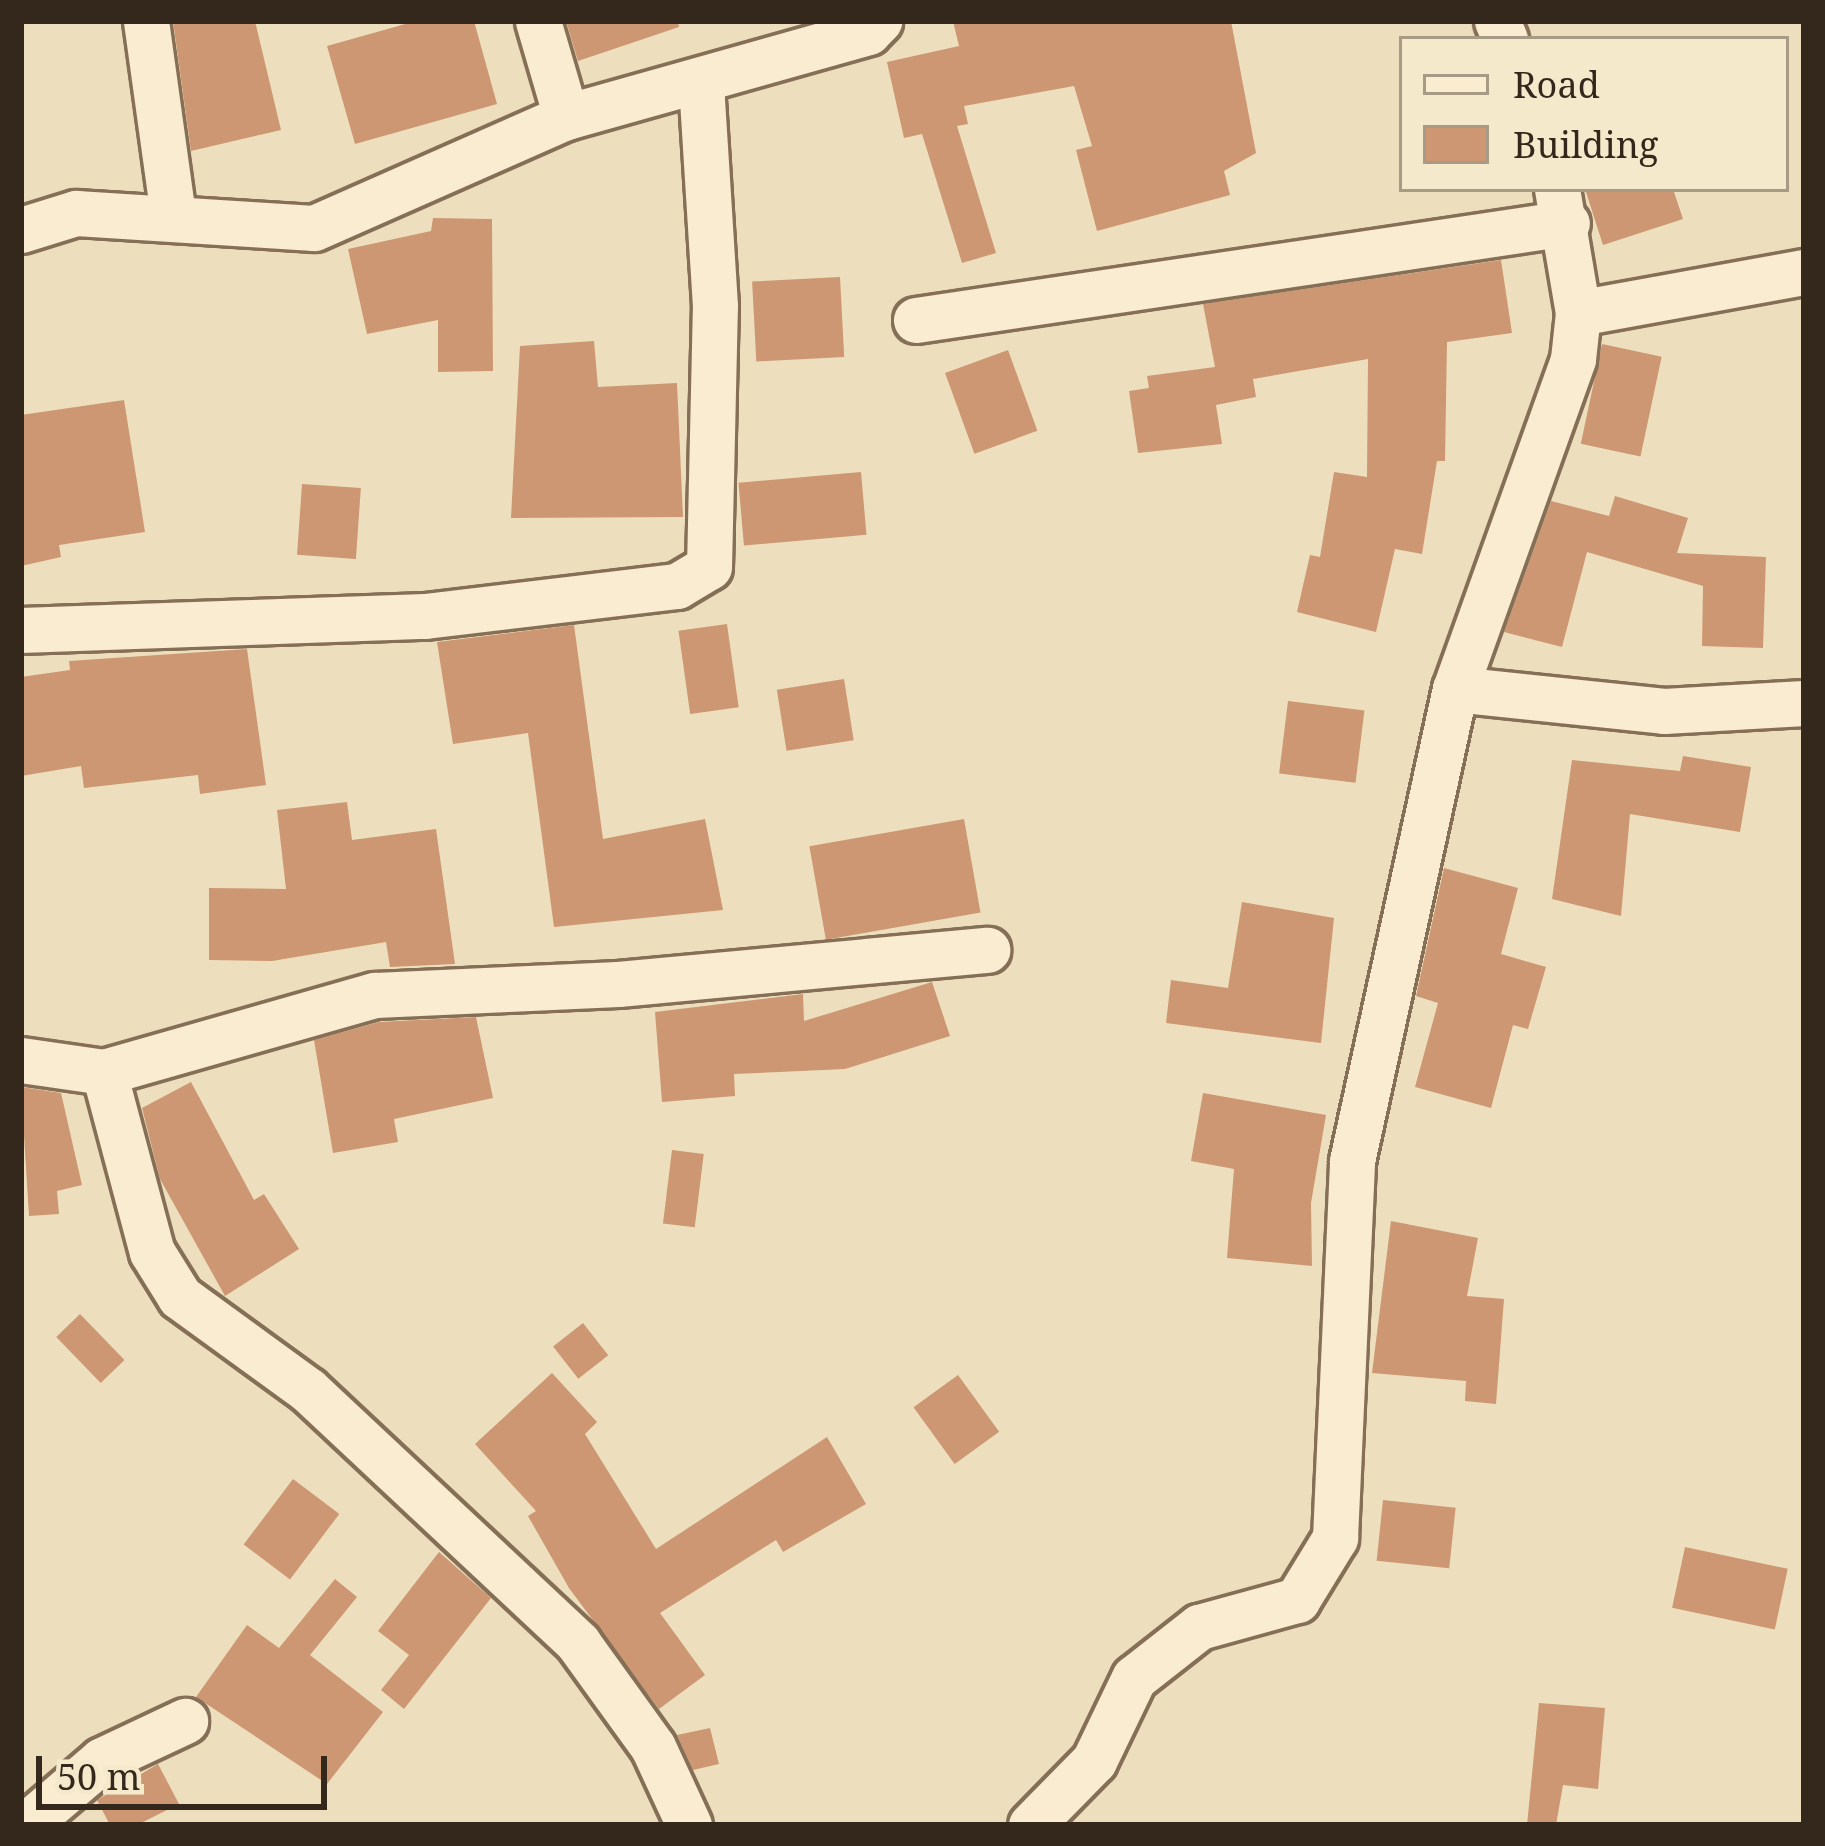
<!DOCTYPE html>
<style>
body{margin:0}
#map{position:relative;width:1825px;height:1846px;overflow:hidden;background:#eddfbd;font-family:"Noto Serif",serif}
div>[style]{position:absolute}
.building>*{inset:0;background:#cc9772;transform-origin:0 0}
.roads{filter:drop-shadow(3px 0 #856f56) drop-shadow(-3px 0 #856f56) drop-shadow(0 3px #856f56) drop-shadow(0 -3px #856f56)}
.minor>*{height:45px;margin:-22.5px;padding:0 22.5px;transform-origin:22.5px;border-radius:22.5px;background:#f9ecd0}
span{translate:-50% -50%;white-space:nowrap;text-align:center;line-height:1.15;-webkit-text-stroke:10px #f5e9cc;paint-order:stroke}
.frame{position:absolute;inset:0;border:24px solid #34271b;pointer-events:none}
.legend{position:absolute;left:1399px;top:36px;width:390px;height:156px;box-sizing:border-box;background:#f5e9cc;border:3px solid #a89b85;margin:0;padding:15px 21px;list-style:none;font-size:36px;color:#34271b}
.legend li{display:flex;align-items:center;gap:24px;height:60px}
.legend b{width:60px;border:3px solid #a89b85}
.scale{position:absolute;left:36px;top:1756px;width:291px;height:54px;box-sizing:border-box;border:6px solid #34271b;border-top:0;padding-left:15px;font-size:36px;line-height:42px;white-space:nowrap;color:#34271b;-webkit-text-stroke:9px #f5e9cc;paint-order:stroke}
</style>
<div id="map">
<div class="building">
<i style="clip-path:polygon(173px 21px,255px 21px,281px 130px,191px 151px)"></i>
<i style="clip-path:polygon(416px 21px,474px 21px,497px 104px,355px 144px,327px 46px)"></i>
<i style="clip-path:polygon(566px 21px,678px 21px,679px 27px,578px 61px)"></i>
<i style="clip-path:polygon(953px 21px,1231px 21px,1256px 153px,1224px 171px,1230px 195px,1097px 231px,1076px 150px,1092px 146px,1074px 86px,964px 106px,968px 124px,957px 126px,996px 253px,962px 263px,922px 134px,904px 138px,887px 62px,959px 46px)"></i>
<i style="clip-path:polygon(1585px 189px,1673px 189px,1683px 219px,1603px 245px)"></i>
<i style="clip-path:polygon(433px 218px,492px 219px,493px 371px,438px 372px,438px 320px,367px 334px,348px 249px,431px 231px)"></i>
<i style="clip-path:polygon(1501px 260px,1512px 333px,1447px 342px,1445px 461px,1437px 461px,1422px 554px,1395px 549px,1376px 632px,1297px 612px,1310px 555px,1320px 557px,1334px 472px,1367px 477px,1368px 359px,1253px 379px,1256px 397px,1216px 405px,1222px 444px,1138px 453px,1129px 391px,1149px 388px,1147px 376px,1215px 367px,1203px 304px)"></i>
<i style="left:840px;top:277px;width:80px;height:88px;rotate:87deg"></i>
<i style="clip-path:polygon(594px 341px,598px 387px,677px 383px,683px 517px,511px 518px,520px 346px)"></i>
<i style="left:1602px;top:344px;width:61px;height:102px;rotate:12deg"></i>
<i style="left:1008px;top:350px;width:86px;height:67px;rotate:70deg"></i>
<i style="clip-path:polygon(124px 400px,145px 532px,59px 545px,61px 557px,21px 566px,21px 415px)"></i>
<i style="left:861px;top:472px;width:63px;height:123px;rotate:85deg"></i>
<i style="left:302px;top:484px;width:59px;height:71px;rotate:4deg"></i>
<i style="clip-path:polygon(1615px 496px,1688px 518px,1677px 553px,1766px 557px,1763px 648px,1702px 646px,1703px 586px,1587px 552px,1562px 647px,1504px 632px,1551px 501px,1609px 516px)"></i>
<i style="left:727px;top:624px;width:84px;height:49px;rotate:82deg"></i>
<i style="clip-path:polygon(574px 625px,603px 839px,705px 819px,723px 910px,554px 927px,528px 733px,453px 744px,437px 642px)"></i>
<i style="clip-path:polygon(247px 649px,266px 785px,200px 794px,198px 775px,84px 788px,81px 766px,21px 776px,21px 677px,70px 670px,69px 661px)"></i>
<i style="left:844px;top:679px;width:62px;height:68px;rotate:81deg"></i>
<i style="left:1288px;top:701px;width:77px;height:73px;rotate:7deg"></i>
<i style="clip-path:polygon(1683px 756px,1751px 767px,1740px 832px,1630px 814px,1621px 916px,1552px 899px,1572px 760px,1680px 771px)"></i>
<i style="clip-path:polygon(347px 802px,352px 840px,436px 829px,455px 964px,390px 967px,386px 942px,272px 961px,209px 960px,209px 888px,286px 889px,277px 810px)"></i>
<i style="left:964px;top:819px;width:95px;height:157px;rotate:80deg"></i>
<i style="clip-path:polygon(1444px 868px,1518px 888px,1501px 954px,1546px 967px,1528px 1029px,1513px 1025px,1491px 1108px,1415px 1087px,1438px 1003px,1416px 996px)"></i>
<i style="clip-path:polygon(1242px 902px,1334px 918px,1321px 1043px,1166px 1023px,1171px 980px,1228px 988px)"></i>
<i style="clip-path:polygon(932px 982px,950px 1036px,845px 1069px,734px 1074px,735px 1096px,662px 1102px,655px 1012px,803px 994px,804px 1021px)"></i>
<i style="clip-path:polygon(476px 1017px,493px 1098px,394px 1119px,398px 1142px,333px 1153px,314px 1040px,379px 1022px)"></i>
<i style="clip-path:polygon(191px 1082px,254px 1200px,264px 1194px,299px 1249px,225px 1296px,160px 1179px,142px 1108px)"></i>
<i style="clip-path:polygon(21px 1087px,61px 1093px,82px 1185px,57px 1191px,59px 1214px,29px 1216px)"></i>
<i style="clip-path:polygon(1203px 1093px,1326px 1115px,1311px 1203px,1312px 1266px,1227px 1258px,1234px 1169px,1191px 1161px)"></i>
<i style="left:672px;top:1150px;width:32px;height:74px;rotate:7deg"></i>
<i style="clip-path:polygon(1391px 1221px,1478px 1238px,1467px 1296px,1504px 1299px,1496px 1404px,1465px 1401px,1466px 1381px,1372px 1373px)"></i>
<i style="left:80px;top:1314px;width:64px;height:33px;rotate:46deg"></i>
<i style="left:583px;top:1323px;width:41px;height:38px;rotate:52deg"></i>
<i style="clip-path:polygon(552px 1373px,597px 1422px,585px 1434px,656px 1549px,827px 1437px,866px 1504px,783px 1552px,776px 1540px,660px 1613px,705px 1675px,659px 1709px,569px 1588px,528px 1516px,536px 1511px,475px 1444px)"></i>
<i style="left:958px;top:1375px;width:70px;height:55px;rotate:54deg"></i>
<i style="left:293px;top:1479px;width:58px;height:82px;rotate:37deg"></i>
<i style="left:1383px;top:1500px;width:73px;height:61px;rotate:6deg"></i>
<i style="left:1685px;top:1547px;width:105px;height:62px;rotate:12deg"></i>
<i style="clip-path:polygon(439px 1552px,491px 1598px,404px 1709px,381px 1690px,409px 1655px,378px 1631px)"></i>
<i style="clip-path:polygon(335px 1579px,357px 1597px,310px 1655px,383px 1712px,327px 1784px,196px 1697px,247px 1625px,279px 1648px)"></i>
<i style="clip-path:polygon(1539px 1703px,1605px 1708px,1598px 1789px,1563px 1785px,1556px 1825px,1527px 1825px)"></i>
<i style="clip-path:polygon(710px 1728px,719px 1764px,693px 1770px,677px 1735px)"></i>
<i style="clip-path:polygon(158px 1764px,179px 1804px,137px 1825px,110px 1825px,97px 1800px)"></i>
</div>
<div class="roads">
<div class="minor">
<i style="left:146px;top:21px;width:196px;rotate:82.1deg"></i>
<i style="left:538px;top:21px;width:100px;rotate:73.7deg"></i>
<i style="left:1497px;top:21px;width:20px;rotate:66deg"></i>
<i style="left:21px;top:230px;width:58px;rotate:-17.2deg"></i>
<i style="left:76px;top:213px;width:238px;rotate:3.6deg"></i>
<i style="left:314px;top:228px;width:275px;rotate:-23.8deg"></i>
<i style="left:566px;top:117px;width:314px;rotate:-15.7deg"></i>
<i style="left:868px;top:32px;width:16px;rotate:-45deg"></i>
<i style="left:1578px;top:313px;width:230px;rotate:-10.3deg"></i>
<i style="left:916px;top:320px;width:658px;rotate:-8.47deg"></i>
<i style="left:21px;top:630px;width:404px;rotate:-2deg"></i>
<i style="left:425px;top:616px;width:254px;rotate:-6.8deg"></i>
<i style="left:677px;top:586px;width:37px;rotate:-31deg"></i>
<i style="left:709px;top:567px;width:261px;rotate:-88.7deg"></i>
<i style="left:715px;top:306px;width:224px;rotate:-93.6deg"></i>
<i style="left:1455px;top:689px;width:210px;rotate:6deg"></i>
<i style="left:1664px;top:711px;width:140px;rotate:-3.3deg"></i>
<i style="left:21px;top:1060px;width:84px;rotate:8.2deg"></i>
<i style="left:104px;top:1072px;width:282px;rotate:-15.9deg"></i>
<i style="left:375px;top:995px;width:243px;rotate:-2.6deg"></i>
<i style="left:618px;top:984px;width:371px;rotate:-5.3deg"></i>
<i style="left:104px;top:1072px;width:186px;rotate:75.1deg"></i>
<i style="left:152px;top:1252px;width:53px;rotate:58.1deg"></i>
<i style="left:180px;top:1297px;width:158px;rotate:36deg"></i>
<i style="left:308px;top:1390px;width:370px;rotate:43.1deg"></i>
<i style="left:578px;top:1643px;width:128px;rotate:54.2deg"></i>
<i style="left:653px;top:1747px;width:86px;rotate:65.2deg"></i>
<i style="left:26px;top:1825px;width:100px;rotate:-40.5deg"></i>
<i style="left:102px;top:1760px;width:92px;rotate:-25.2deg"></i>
<i style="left:1031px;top:1825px;width:90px;rotate:-45.5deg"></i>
<i style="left:1094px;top:1761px;width:92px;rotate:-64.3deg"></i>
<i style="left:1134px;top:1678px;width:83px;rotate:-38.1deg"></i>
<i style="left:1199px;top:1627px;width:102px;rotate:-15.4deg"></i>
<i style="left:1297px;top:1600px;width:73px;rotate:-58.5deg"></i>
<i style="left:1335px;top:1538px;width:377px;rotate:-87.4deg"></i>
<i style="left:1352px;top:1161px;width:483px;rotate:-77.7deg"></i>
<i style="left:1455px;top:689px;width:350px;rotate:-70.3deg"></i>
<i style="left:1573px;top:359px;width:46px;rotate:-83.8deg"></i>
<i style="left:1578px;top:313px;width:126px;rotate:-99.6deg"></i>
</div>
</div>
<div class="frame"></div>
<ul class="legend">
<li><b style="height:15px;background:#f9ecd0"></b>Road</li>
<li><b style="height:33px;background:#cc9772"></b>Building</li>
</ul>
<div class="scale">50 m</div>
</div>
